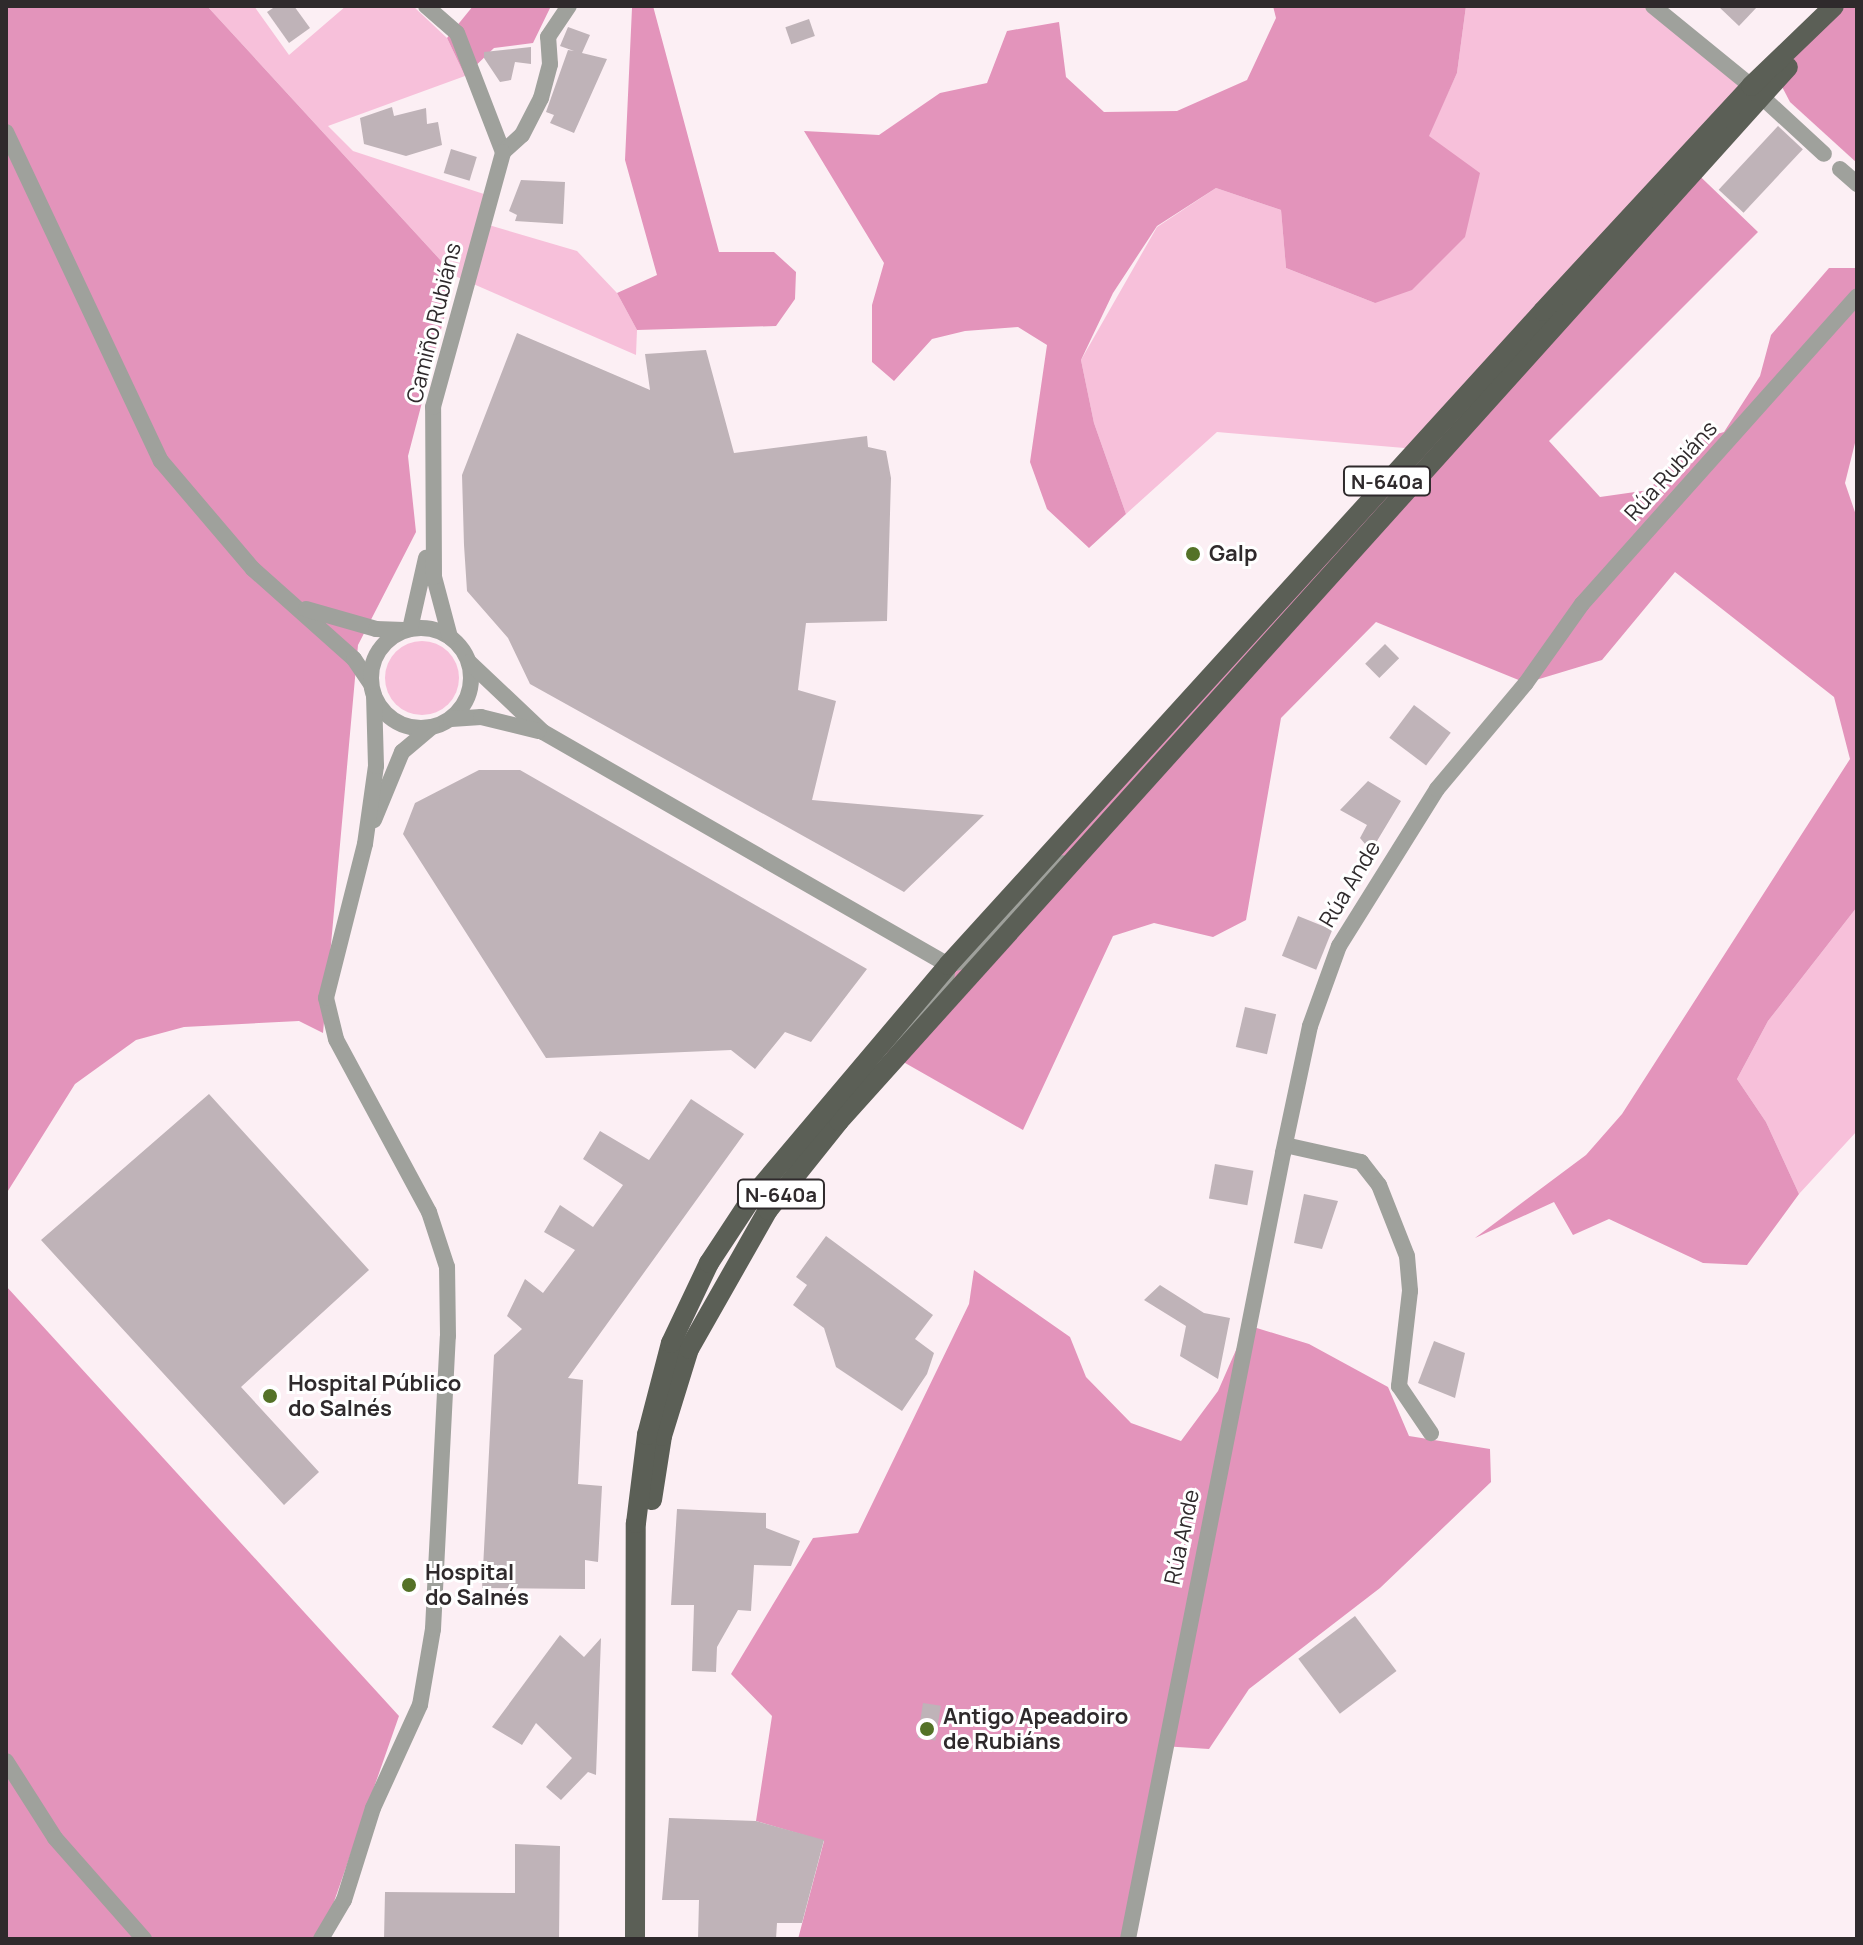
<!DOCTYPE html>
<meta charset="utf-8">
<style>
body{margin:0}
#map{position:relative;width:1863px;height:1945px;overflow:hidden;background:#fceff4;font-family:Manrope,sans-serif}
div>[style]{position:absolute}
.green>*{inset:0;background:#f7c0da}
.round{border-radius:50%}
.forest>*{inset:0;background:#e394bb}
.building>*{inset:0;background:#bfb3b8;transform-origin:0 0}
.minor>*{height:16px;margin:-8px;padding:0 8px;transform-origin:8px;border-radius:8px;background:#9fa19c}
.minor>.ring{margin:-8px;padding:0;box-sizing:content-box;background:none;border:16px solid #9fa19c;border-radius:50%}
.primary>*{height:20px;margin:-10px;padding:0 10px;transform-origin:10px;border-radius:10px;background:#5b5f56}
.dots>*{width:22px;height:22px;translate:-50% -50%;box-sizing:border-box;border:4px solid #fff;border-radius:50%}
span{translate:-50% -50%;white-space:nowrap;text-align:center;line-height:1.15;-webkit-text-stroke:6px #fff;paint-order:stroke}
.shield-label span{padding:2px 6px;background:#fff;border:2px solid;border-radius:6px;-webkit-text-stroke-width:0}
.shield-label{font-size:20px;color:#2f2a2c;font-weight:700}
.street-label{font-size:22px;color:#2f2a2c}
.poi-label{font-size:22px;color:#2f2a2c;font-weight:700}
.left{translate:0 -50%;text-align:left}
.frame{position:absolute;inset:0;border:8px solid #2f2a2c;pointer-events:none}
</style>
<div id="map">
<div class="green">
<i style="clip-path:polygon(207px 6px,254px 6px,289px 55px,346px 6px,413px 6px,447px 38px,465px 76px,328px 126px,353px 151px,490px 196px,482px 223px,577px 251px,617px 293px,637px 330px,636px 355px,455px 276px)"></i>
<i style="clip-path:polygon(1466px 6px,1652px 6px,1751px 86px,1416px 449px,1217px 432px,1126px 514px,1094px 423px,1081px 360px,1157px 227px,1216px 188px,1281px 210px,1286px 268px,1375px 303px,1428px 136px,1457px 73px)"></i>
<i class="round" style="left:385px;top:641px;width:74px;height:74px"></i>
<i style="clip-path:polygon(1857px 907px,1857px 1131px,1799px 1194px,1766px 1122px,1737px 1079px,1768px 1021px)"></i>
</div>
<div class="forest">
<i style="clip-path:polygon(6px 6px,207px 6px,455px 276px,408px 456px,416px 532px,358px 645px,323px 1033px,299px 1021px,184px 1027px,136px 1040px,75px 1084px,6px 1194px)"></i>
<i style="clip-path:polygon(473px 6px,551px 6px,533px 43px,494px 48px,465px 76px,447px 38px)"></i>
<i style="clip-path:polygon(653px 6px,719px 252px,774px 252px,796px 272px,795px 299px,776px 326px,637px 330px,617px 293px,657px 275px,625px 160px,632px 8px)"></i>
<i style="clip-path:polygon(1273px 6px,1466px 6px,1457px 73px,1429px 136px,1480px 173px,1465px 237px,1412px 290px,1375px 303px,1286px 268px,1281px 210px,1216px 188px,1157px 226px,1113px 293px,1081px 360px,1094px 423px,1126px 514px,1089px 548px,1047px 509px,1030px 462px,1047px 345px,1018px 327px,965px 331px,932px 339px,894px 381px,872px 362px,872px 305px,884px 263px,804px 131px,879px 135px,940px 93px,987px 83px,1007px 31px,1059px 22px,1066px 77px,1104px 112px,1177px 111px,1247px 80px,1276px 18px)"></i>
<i style="clip-path:polygon(1834px 6px,1857px 6px,1857px 163px,1790px 102px,1778px 79px)"></i>
<i style="clip-path:polygon(1683px 160px,1758px 232px,1549px 441px,1600px 497px,1649px 490px,1689px 442px,1724px 432px,1760px 376px,1771px 335px,1829px 268px,1857px 268px,1857px 435px,1845px 483px,1857px 518px,1857px 907px,1768px 1021px,1737px 1079px,1766px 1122px,1799px 1194px,1747px 1265px,1703px 1263px,1609px 1219px,1573px 1235px,1554px 1202px,1475px 1238px,1586px 1155px,1622px 1114px,1850px 759px,1834px 697px,1675px 572px,1602px 660px,1526px 683px,1376px 622px,1281px 718px,1246px 920px,1213px 937px,1154px 923px,1113px 936px,1023px 1130px,877px 1047px)"></i>
<i style="clip-path:polygon(974px 1270px,1070px 1337px,1086px 1377px,1131px 1423px,1181px 1441px,1218px 1391px,1247px 1325px,1309px 1344px,1388px 1387px,1409px 1436px,1490px 1449px,1491px 1482px,1380px 1588px,1249px 1689px,1209px 1749px,1162px 1746px,1127px 1939px,798px 1939px,824px 1841px,756px 1821px,772px 1716px,731px 1674px,813px 1538px,858px 1533px,969px 1304px)"></i>
<i style="clip-path:polygon(6px 1286px,399px 1716px,322px 1936px,338px 1939px,6px 1939px)"></i>
</div>
<div class="building">
<i style="clip-path:polygon(276px 6px,294px 6px,310px 28px,289px 43px,267px 12px)"></i>
<i style="clip-path:polygon(1718px 6px,1758px 6px,1739px 26px)"></i>
<i style="left:809px;top:19px;width:18px;height:25px;rotate:71deg"></i>
<i style="clip-path:polygon(568px 27px,590px 35px,582px 53px,607px 59px,574px 133px,550px 123px,554px 115px,546px 112px,568px 50px,574px 51px,560px 46px)"></i>
<i style="clip-path:polygon(531px 47px,531px 64px,515px 62px,511px 80px,500px 82px,484px 58px,484px 52px)"></i>
<i style="clip-path:polygon(392px 107px,394px 116px,426px 108px,427px 124px,438px 122px,442px 145px,406px 156px,364px 144px,360px 118px)"></i>
<i style="left:1778px;top:126px;width:34px;height:87px;rotate:43deg"></i>
<i style="left:451px;top:149px;width:27px;height:25px;rotate:17deg"></i>
<i style="clip-path:polygon(521px 180px,565px 182px,563px 224px,515px 221px,517px 215px,509px 211px)"></i>
<i style="clip-path:polygon(517px 333px,650px 390px,645px 354px,706px 350px,734px 453px,867px 436px,868px 447px,886px 451px,891px 478px,887px 621px,806px 623px,798px 690px,836px 701px,812px 800px,984px 815px,904px 892px,530px 684px,508px 638px,467px 591px,464px 545px,462px 475px)"></i>
<i style="left:1385px;top:644px;width:20px;height:28px;rotate:45deg"></i>
<i style="left:1414px;top:705px;width:46px;height:41px;rotate:37deg"></i>
<i style="clip-path:polygon(479px 770px,520px 770px,867px 969px,811px 1042px,785px 1032px,755px 1069px,731px 1050px,546px 1058px,403px 834px,415px 803px)"></i>
<i style="clip-path:polygon(1368px 781px,1401px 801px,1371px 851px,1360px 838px,1367px 825px,1340px 810px)"></i>
<i style="left:1298px;top:916px;width:37px;height:43px;rotate:22deg"></i>
<i style="left:1245px;top:1007px;width:32px;height:41px;rotate:13deg"></i>
<i style="clip-path:polygon(209px 1094px,369px 1270px,241px 1387px,319px 1472px,284px 1505px,41px 1240px)"></i>
<i style="clip-path:polygon(691px 1099px,744px 1134px,568px 1378px,583px 1380px,578px 1484px,602px 1486px,598px 1562px,585px 1560px,585px 1589px,482px 1588px,494px 1355px,522px 1329px,507px 1316px,525px 1279px,543px 1293px,575px 1250px,544px 1232px,560px 1205px,593px 1227px,623px 1185px,583px 1159px,600px 1131px,649px 1160px)"></i>
<i style="left:1215px;top:1164px;width:39px;height:35px;rotate:10deg"></i>
<i style="clip-path:polygon(1304px 1194px,1338px 1201px,1322px 1249px,1294px 1243px)"></i>
<i style="clip-path:polygon(826px 1236px,933px 1315px,915px 1339px,934px 1353px,927px 1374px,902px 1411px,836px 1367px,824px 1328px,793px 1305px,807px 1285px,796px 1277px)"></i>
<i style="clip-path:polygon(1160px 1285px,1204px 1313px,1230px 1318px,1218px 1379px,1180px 1356px,1186px 1326px,1144px 1300px)"></i>
<i style="clip-path:polygon(1434px 1341px,1465px 1353px,1455px 1398px,1418px 1383px)"></i>
<i style="clip-path:polygon(677px 1509px,766px 1513px,766px 1528px,800px 1541px,791px 1566px,754px 1565px,751px 1611px,738px 1610px,717px 1647px,716px 1672px,692px 1671px,694px 1605px,671px 1605px)"></i>
<i style="left:1355px;top:1616px;width:69px;height:71px;rotate:53deg"></i>
<i style="clip-path:polygon(560px 1635px,584px 1657px,601px 1638px,596px 1775px,588px 1772px,561px 1800px,546px 1787px,572px 1758px,536px 1723px,522px 1745px,492px 1727px)"></i>
<i style="left:923px;top:1703px;width:18px;height:35px;rotate:9deg"></i>
<i style="clip-path:polygon(669px 1818px,756px 1821px,824px 1840px,802px 1923px,777px 1923px,776px 1939px,698px 1939px,699px 1900px,662px 1900px)"></i>
<i style="clip-path:polygon(515px 1844px,560px 1846px,559px 1939px,384px 1939px,385px 1892px,515px 1893px)"></i>
</div>
<div class="minor">
<i style="left:426px;top:6px;width:41px;rotate:41.1deg"></i>
<i style="left:457px;top:33px;width:128px;rotate:68.9deg"></i>
<i style="left:503px;top:152px;width:25px;rotate:-42deg"></i>
<i style="left:522px;top:135px;width:42px;rotate:-62.8deg"></i>
<i style="left:541px;top:98px;width:35px;rotate:-75deg"></i>
<i style="left:550px;top:64px;width:27px;rotate:-94deg"></i>
<i style="left:548px;top:37px;width:37px;rotate:-56deg"></i>
<i style="left:1653px;top:6px;width:127px;rotate:39.2deg"></i>
<i style="left:1762px;top:97px;width:84px;rotate:42.6deg"></i>
<i style="left:6px;top:132px;width:364px;rotate:64.8deg"></i>
<i style="left:161px;top:461px;width:142px;rotate:49.6deg"></i>
<i style="left:253px;top:569px;width:135px;rotate:41.7deg"></i>
<i style="left:354px;top:659px;width:30px;rotate:56deg"></i>
<i style="left:1840px;top:169px;width:23px;rotate:41deg"></i>
<i style="left:306px;top:609px;width:73px;rotate:15.9deg"></i>
<i style="left:376px;top:629px;width:28px;rotate:2deg"></i>
<i class="ring" style="left:371px;top:628px;width:84px;height:84px"></i>
<i style="left:410px;top:629px;width:73px;rotate:-77.3deg"></i>
<i style="left:450px;top:637px;width:62px;rotate:-104.9deg"></i>
<i style="left:434px;top:577px;width:170px;rotate:-90.3deg"></i>
<i style="left:433px;top:407px;width:264px;rotate:-74.6deg"></i>
<i style="left:469px;top:662px;width:102px;rotate:43.4deg"></i>
<i style="left:543px;top:732px;width:467px;rotate:29.9deg"></i>
<i style="left:948px;top:965px;width:22px;rotate:-16deg"></i>
<i style="left:969px;top:959px;width:134px;rotate:-45.6deg"></i>
<i style="left:451px;top:719px;width:30px;rotate:-4deg"></i>
<i style="left:481px;top:717px;width:59px;rotate:13.8deg"></i>
<i style="left:374px;top:820px;width:74px;rotate:-67.6deg"></i>
<i style="left:402px;top:752px;width:39px;rotate:-40deg"></i>
<i style="left:894px;top:1044px;width:76px;rotate:-48.2deg"></i>
<i style="left:945px;top:987px;width:22px;rotate:-82deg"></i>
<i style="left:1285px;top:1145px;width:78px;rotate:12.6deg"></i>
<i style="left:1361px;top:1162px;width:29px;rotate:52deg"></i>
<i style="left:1379px;top:1185px;width:76px;rotate:68.5deg"></i>
<i style="left:1407px;top:1256px;width:35px;rotate:85deg"></i>
<i style="left:1410px;top:1291px;width:96px;rotate:96.6deg"></i>
<i style="left:1399px;top:1386px;width:57px;rotate:55.8deg"></i>
<i style="left:6px;top:1761px;width:91px;rotate:57.5deg"></i>
<i style="left:55px;top:1838px;width:135px;rotate:48.6deg"></i>
<i style="left:321px;top:1939px;width:45px;rotate:-59.5deg"></i>
<i style="left:344px;top:1900px;width:96px;rotate:-72.5deg"></i>
<i style="left:373px;top:1808px;width:113px;rotate:-65.5deg"></i>
<i style="left:420px;top:1705px;width:77px;rotate:-80.3deg"></i>
<i style="left:433px;top:1629px;width:293px;rotate:-87.1deg"></i>
<i style="left:448px;top:1336px;width:69px;rotate:-90.8deg"></i>
<i style="left:447px;top:1267px;width:58px;rotate:-108.1deg"></i>
<i style="left:429px;top:1212px;width:196px;rotate:-118.3deg"></i>
<i style="left:336px;top:1039px;width:42px;rotate:-103.7deg"></i>
<i style="left:326px;top:998px;width:159px;rotate:-75.8deg"></i>
<i style="left:365px;top:844px;width:79px;rotate:-82deg"></i>
<i style="left:376px;top:766px;width:70px;rotate:-91.6deg"></i>
<i style="left:1128px;top:1939px;width:801px;rotate:-78.84deg"></i>
<i style="left:1283px;top:1153px;width:130px;rotate:-78deg"></i>
<i style="left:1310px;top:1026px;width:85px;rotate:-70.1deg"></i>
<i style="left:1339px;top:946px;width:185px;rotate:-58deg"></i>
<i style="left:1437px;top:789px;width:138px;rotate:-50deg"></i>
<i style="left:1526px;top:683px;width:97px;rotate:-54.7deg"></i>
<i style="left:1582px;top:604px;width:413px;rotate:-48.2deg"></i>
</div>
<div class="primary">
<i style="left:652px;top:1500px;width:65px;rotate:-81.1deg"></i>
<i style="left:662px;top:1436px;width:91px;rotate:-72.8deg"></i>
<i style="left:689px;top:1349px;width:160px;rotate:-60.4deg"></i>
<i style="left:768px;top:1210px;width:114px;rotate:-51.4deg"></i>
<i style="left:839px;top:1121px;width:1418px;rotate:-48deg"></i>
<i style="left:635px;top:1939px;width:416px;rotate:-89.9deg"></i>
<i style="left:636px;top:1523px;width:89px;rotate:-82.9deg"></i>
<i style="left:647px;top:1435px;width:95px;rotate:-75.4deg"></i>
<i style="left:671px;top:1343px;width:89px;rotate:-64.6deg"></i>
<i style="left:709px;top:1263px;width:80px;rotate:-56.7deg"></i>
<i style="left:753px;top:1196px;width:302px;rotate:-49.8deg"></i>
<i style="left:948px;top:965px;width:884px;rotate:-47.7deg"></i>
<i style="left:1543px;top:311px;width:306px;rotate:-47.2deg"></i>
<i style="left:1751px;top:86px;width:115px;rotate:-43.9deg"></i>
</div>
<div class="dots">
<i style="left:1193px;top:554px;background:#547227"></i>
<i style="left:270px;top:1396px;background:#547227"></i>
<i style="left:409px;top:1585px;background:#547227"></i>
<i style="left:927px;top:1729px;background:#547227"></i>
</div>
<div class="shield-label">
<span style="left:1387px;top:481px">N-640a</span>
<span style="left:781px;top:1194px">N-640a</span>
</div>
<div class="street-label">
<span style="left:434px;top:323px;rotate:-76deg">Camiño Rubiáns</span>
<span style="left:1671px;top:471px;rotate:-48deg">Rúa Rubiáns</span>
<span style="left:1350px;top:884px;rotate:-59deg">Rúa Ande</span>
<span style="left:1182px;top:1537px;rotate:-78deg">Rúa Ande</span>
</div>
<div class="poi-label">
<span class="left" style="left:1209px;top:554px">Galp</span>
<span class="left" style="left:288px;top:1396px">Hospital Público<br>do Salnés</span>
<span class="left" style="left:425px;top:1585px">Hospital<br>do Salnés</span>
<span class="left" style="left:943px;top:1729px">Antigo Apeadoiro<br>de Rubiáns</span>
</div>
<div class="frame"></div>
</div>
